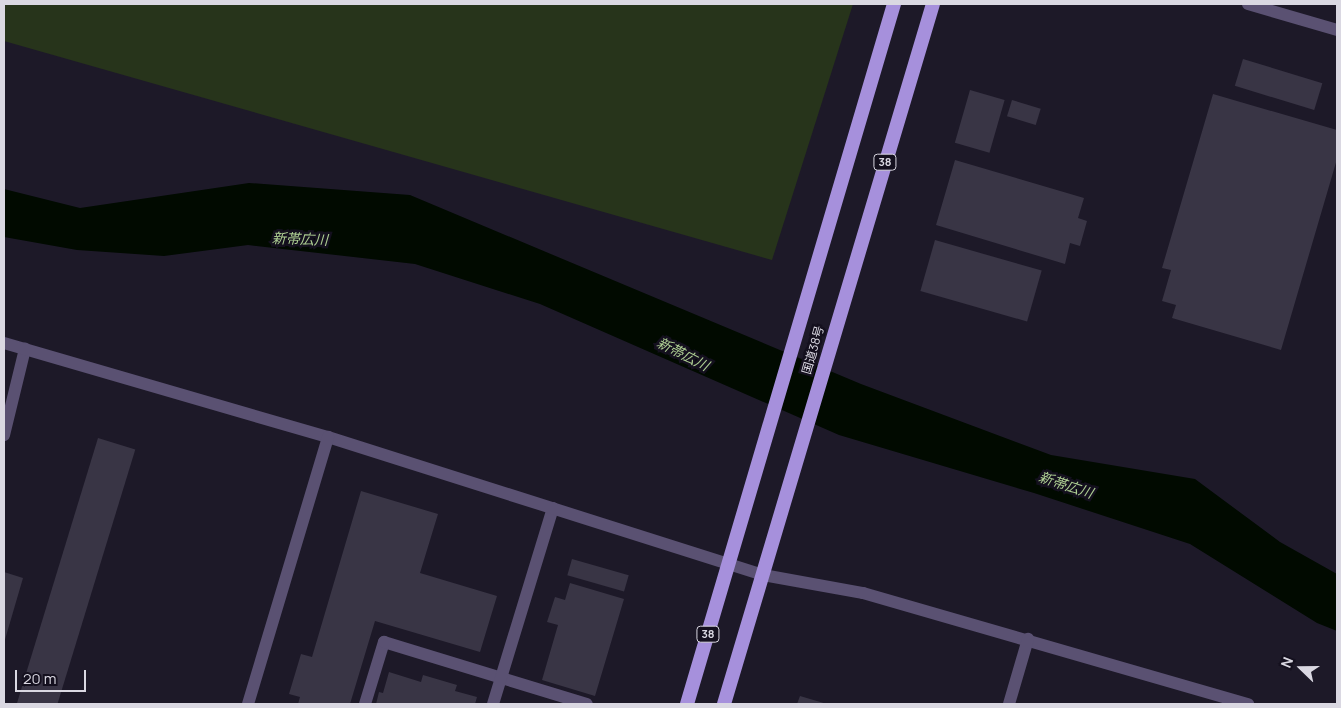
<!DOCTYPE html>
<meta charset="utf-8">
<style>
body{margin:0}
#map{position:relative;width:1341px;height:708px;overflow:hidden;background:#1d1928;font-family:Manrope,"Noto Sans JP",sans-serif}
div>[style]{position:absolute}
.green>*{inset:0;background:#27341b}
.water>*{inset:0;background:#010a00}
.building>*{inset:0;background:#393545;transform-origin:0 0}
.service>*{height:12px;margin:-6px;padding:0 6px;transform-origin:6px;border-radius:6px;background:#5a5172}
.minor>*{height:12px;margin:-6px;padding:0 6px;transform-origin:6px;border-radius:6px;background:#5a5172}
.trunk>*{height:14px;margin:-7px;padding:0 7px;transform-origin:7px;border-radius:7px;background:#a690dc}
span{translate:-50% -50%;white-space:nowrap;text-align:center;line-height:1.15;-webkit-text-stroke:5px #14101e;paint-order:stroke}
.shield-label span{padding:1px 4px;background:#14101e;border:1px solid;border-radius:4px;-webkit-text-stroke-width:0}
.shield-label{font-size:11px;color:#dad8e2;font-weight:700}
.street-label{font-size:12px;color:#dad8e2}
.water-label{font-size:14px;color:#aecf93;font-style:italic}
.frame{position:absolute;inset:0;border:5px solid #dad8e2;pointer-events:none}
.north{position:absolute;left:1276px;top:643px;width:50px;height:50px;-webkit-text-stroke:4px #14101e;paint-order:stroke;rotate:292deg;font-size:14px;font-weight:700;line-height:20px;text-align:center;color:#dad8e2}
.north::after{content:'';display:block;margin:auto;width:18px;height:22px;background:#dad8e2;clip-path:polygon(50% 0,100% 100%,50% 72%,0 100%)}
.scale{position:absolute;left:15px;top:670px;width:71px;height:22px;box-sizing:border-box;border:2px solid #dad8e2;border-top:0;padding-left:6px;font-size:15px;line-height:18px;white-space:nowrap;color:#dad8e2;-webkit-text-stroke:4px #14101e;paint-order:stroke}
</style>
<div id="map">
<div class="green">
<i style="clip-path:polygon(4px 4px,853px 4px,772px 260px,4px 41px)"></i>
</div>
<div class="water">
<i style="clip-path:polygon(249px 183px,410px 195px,861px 384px,1051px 455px,1195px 479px,1280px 542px,1337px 574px,1337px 631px,1317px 623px,1190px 544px,1034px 493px,839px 435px,540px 304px,415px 264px,248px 245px,164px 256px,77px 250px,4px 237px,4px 189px,80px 208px)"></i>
</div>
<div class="building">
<i style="left:1243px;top:59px;width:83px;height:28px;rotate:17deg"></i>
<i style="left:970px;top:90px;width:36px;height:55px;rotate:16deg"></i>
<i style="clip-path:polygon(1213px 94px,1337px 130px,1337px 159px,1281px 350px,1172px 318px,1176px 305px,1162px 301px,1171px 270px,1162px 268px)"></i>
<i style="left:1012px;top:100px;width:30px;height:17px;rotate:17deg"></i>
<i style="clip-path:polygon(955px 160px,1084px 198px,1078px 218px,1087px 221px,1080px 246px,1070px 243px,1065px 264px,936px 225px)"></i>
<i style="left:935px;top:240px;width:111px;height:53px;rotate:16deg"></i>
<i style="left:98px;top:438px;width:39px;height:277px;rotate:17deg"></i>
<i style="clip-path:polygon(361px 491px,438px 514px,420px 573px,497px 596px,480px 652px,375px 621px,350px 704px,298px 704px,300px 697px,289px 694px,301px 654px,312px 657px)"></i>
<i style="left:572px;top:559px;width:59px;height:17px;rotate:16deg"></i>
<i style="clip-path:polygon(4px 572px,23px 578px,4px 643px)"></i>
<i style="clip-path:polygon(570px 583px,624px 599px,595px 696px,542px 680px,558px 625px,547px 622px,555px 597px,565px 600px)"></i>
<i style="clip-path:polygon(389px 672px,421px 682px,423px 675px,457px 685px,455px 691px,477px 697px,475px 704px,376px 704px,379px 692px,383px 693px)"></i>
<i style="clip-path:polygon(800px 696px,827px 704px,797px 704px)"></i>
</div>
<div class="service">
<i style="left:4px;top:435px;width:89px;rotate:-76.3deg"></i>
<i style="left:763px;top:575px;width:102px;rotate:10.2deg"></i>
<i style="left:863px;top:593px;width:401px;rotate:16.1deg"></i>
<i style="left:365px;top:704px;width:65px;rotate:-73deg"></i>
<i style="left:384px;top:642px;width:212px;rotate:17deg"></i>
<i style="left:493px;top:704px;width:205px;rotate:-73deg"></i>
<i style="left:1009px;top:704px;width:68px;rotate:-73.7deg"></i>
</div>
<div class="minor">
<i style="left:1248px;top:4px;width:93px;rotate:16.3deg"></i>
<i style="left:4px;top:343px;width:337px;rotate:16.2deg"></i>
<i style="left:328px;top:437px;width:456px;rotate:17.6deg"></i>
<i style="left:248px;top:704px;width:279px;rotate:-73.3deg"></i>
</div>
<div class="trunk">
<i style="left:687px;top:704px;width:730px;rotate:-73.53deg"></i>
<i style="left:724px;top:704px;width:731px;rotate:-73.38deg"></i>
</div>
<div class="shield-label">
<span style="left:885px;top:162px">38</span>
<span style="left:708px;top:634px">38</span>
</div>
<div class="street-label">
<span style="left:813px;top:350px;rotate:-74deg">国道38号</span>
</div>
<div class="water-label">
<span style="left:300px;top:239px;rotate:2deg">新帯広川</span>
<span style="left:683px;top:354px;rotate:27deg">新帯広川</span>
<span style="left:1066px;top:485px;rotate:18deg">新帯広川</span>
</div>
<div class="frame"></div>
<div class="north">N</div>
<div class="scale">20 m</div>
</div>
